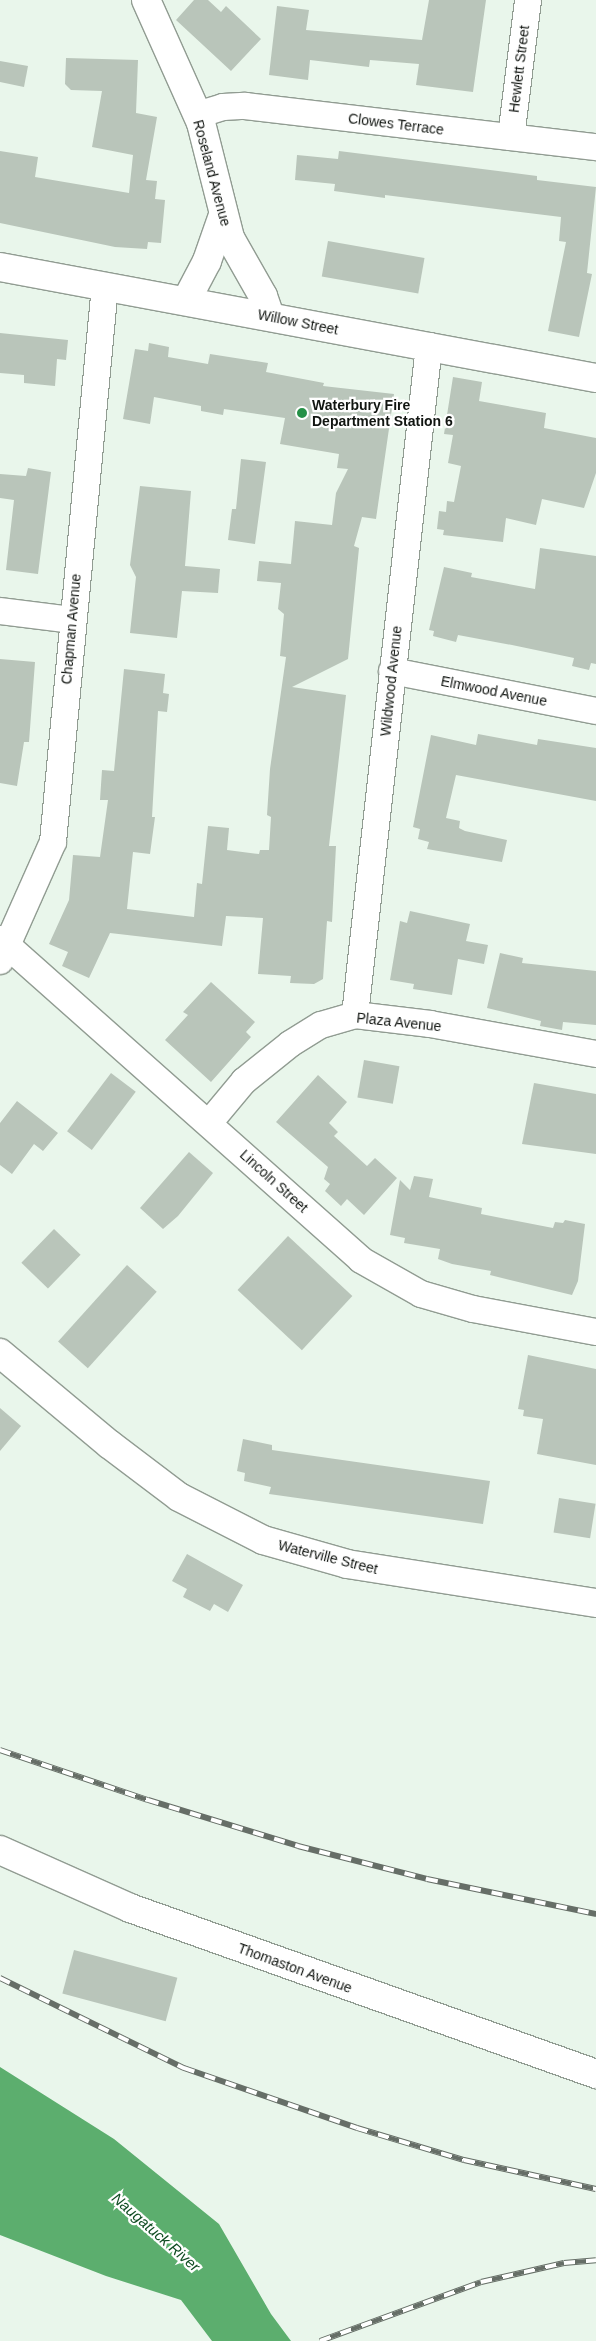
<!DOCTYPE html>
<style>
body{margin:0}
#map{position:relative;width:596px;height:2341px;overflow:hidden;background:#e9f6eb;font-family:Arial,sans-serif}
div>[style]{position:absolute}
.water>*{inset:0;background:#5cae6e}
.building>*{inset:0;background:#b9c5ba;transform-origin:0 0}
.roads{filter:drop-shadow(1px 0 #919c92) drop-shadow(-1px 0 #919c92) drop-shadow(0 1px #919c92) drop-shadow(0 -1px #919c92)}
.street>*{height:26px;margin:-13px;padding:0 13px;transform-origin:13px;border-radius:13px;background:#fff}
.secondary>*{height:28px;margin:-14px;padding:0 14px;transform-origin:14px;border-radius:14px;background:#fff}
.rail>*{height:5.5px;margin-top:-2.75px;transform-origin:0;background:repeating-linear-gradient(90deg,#fff 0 11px,#666e67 0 22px);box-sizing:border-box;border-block:1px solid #666e67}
.dots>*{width:14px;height:14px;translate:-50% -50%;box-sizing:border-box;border:2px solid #fff;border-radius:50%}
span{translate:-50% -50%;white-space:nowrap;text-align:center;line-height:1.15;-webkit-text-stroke:4.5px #fff;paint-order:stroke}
.street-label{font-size:14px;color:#111511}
.poi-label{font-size:14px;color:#111511;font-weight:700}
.left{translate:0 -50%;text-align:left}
.water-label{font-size:15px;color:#104d23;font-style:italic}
</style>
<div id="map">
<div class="water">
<i style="clip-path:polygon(0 2067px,114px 2139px,219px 2224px,271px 2314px,291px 2341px,212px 2341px,181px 2300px,106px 2276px,0 2235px)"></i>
</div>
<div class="building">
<i style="clip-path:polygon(194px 0,208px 0,221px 12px,226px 6px,261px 39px,231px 71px,176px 20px)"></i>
<i style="clip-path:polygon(429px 0,486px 0,473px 92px,416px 85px,419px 64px,370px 60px,369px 67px,310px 60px,308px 80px,269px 75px,277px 6px,309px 10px,306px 30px,422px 40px)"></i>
<i style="clip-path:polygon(66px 58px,138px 60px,136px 113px,157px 117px,146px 180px,157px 181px,155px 199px,165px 200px,161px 243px,148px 242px,147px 249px,115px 247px,0 223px,0 151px,38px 157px,35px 177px,129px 193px,133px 155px,92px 147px,102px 91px,71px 90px,65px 84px)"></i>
<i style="clip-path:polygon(0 61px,28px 66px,24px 87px,0 82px)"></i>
<i style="clip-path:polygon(339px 151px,537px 176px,537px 180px,596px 187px,587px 273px,592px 274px,579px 337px,548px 331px,566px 242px,559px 241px,561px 217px,385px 195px,385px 198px,334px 191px,335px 184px,295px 180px,297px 155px,338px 159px)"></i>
<i style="left:328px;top:241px;width:98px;height:36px;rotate:10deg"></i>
<i style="clip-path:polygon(0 333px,68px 340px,66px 360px,57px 359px,55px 386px,24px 383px,24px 375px,0 373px)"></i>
<i style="clip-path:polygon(149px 343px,169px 347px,168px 357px,208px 364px,210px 354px,268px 363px,266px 372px,324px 383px,323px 386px,394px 394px,376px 519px,362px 517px,354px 546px,359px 548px,348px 659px,292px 687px,346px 695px,329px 846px,336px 846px,332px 922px,327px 921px,323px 979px,314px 984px,290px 983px,291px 976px,258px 974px,263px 918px,226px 916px,222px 946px,110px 933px,89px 978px,62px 966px,68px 952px,49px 944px,69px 900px,73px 855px,100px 857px,108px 800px,100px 800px,102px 770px,114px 771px,124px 669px,165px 674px,163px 693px,169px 694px,167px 712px,158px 711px,152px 817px,155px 817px,150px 854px,133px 852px,127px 909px,194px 917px,197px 883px,202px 884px,208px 826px,229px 828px,227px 850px,259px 854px,260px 850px,269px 850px,271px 817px,267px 815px,270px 769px,286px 657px,280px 656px,284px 614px,278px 609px,281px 583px,257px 581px,259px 561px,291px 564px,295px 521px,332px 525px,336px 493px,348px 469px,337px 468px,339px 454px,280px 444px,285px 418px,224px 409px,223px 415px,201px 411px,201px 406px,154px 397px,150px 424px,123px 419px,135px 349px,148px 351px)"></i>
<i style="clip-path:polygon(453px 377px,482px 382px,479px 401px,546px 413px,544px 428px,596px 438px,596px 473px,584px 508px,542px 499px,536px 525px,506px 518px,503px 542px,443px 535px,444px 530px,437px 529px,439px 511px,446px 512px,447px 501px,454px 502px,461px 466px,448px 463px,453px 435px,444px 434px)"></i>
<i style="clip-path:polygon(241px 459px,266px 462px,255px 544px,228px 540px,232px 509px,236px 509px)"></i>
<i style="clip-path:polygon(28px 468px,51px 472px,38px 574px,6px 570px,14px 500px,0 498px,0 474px,26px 476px)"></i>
<i style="clip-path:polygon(140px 486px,191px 491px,185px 566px,220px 569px,218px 593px,182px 591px,177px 638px,130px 633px,136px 577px,130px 565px)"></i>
<i style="clip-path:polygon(540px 548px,596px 556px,596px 664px,591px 663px,589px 670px,572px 666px,574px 658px,512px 645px,458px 635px,456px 642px,433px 636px,434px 631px,429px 630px,444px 567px,472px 573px,471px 577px,535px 589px)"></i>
<i style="clip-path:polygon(0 659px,35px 662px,29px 742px,24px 742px,17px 786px,0 783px)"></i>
<i style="clip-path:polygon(478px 734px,537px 745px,538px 739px,596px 748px,596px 801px,456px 775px,446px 818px,460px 821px,459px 828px,465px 831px,507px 840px,502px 862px,427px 849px,429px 842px,418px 839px,420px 829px,413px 827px,431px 735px,476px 745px)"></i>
<i style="clip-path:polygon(410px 911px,470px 924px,466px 941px,488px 945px,484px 964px,458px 959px,452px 995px,413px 989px,414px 984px,390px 980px,400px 921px,407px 923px)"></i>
<i style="clip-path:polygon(500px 953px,523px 958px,522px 963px,596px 971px,596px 1025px,563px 1022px,562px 1030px,540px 1026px,541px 1021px,487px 1008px)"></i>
<i style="clip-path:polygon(211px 982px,255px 1022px,246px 1032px,251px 1037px,211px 1082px,165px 1040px,188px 1015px,183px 1012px)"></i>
<i style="left:364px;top:1060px;width:36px;height:38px;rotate:10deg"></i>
<i style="left:111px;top:1073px;width:31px;height:73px;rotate:37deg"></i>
<i style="clip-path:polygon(318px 1075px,347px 1102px,329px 1123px,338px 1132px,334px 1136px,367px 1166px,375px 1158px,397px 1178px,364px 1215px,347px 1199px,341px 1206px,325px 1191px,330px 1184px,324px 1179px,328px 1167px,276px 1122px)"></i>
<i style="clip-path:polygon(534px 1083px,596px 1094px,596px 1154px,522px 1144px)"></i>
<i style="clip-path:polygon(17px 1101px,58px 1133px,43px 1151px,34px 1144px,12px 1174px,0 1165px,0 1123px)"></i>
<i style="clip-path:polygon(189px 1152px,213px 1173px,178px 1216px,163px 1229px,140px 1208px)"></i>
<i style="clip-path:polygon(414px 1176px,433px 1179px,429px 1197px,482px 1208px,481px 1214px,553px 1228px,555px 1222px,563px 1223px,565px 1220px,585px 1224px,578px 1281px,572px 1295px,490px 1275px,491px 1271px,452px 1264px,438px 1259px,440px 1249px,404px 1243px,405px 1238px,390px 1235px,400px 1180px,410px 1190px)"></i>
<i style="left:54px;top:1229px;width:37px;height:47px;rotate:44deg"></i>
<i style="left:288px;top:1236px;width:88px;height:74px;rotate:43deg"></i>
<i style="left:127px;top:1265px;width:40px;height:103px;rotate:42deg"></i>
<i style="clip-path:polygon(528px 1355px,596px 1369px,596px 1465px,537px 1454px,543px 1419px,523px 1416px,524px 1410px,518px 1409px)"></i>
<i style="clip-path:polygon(0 1408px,21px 1426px,0 1451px)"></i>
<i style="clip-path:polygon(243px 1439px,272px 1445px,272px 1450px,490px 1481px,483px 1524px,269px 1494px,271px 1487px,244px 1481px,245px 1473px,237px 1471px)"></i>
<i style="left:559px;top:1498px;width:37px;height:35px;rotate:9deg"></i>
<i style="clip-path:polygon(187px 1554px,243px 1585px,228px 1612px,214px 1604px,210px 1611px,183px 1597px,187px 1589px,172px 1581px)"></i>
<i style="left:74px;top:1950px;width:107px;height:45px;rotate:15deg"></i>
</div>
<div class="roads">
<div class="street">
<i style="left:197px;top:115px;width:27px;rotate:-17deg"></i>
<i style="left:223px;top:107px;width:22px;rotate:-3deg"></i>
<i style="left:245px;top:106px;width:353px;rotate:6.7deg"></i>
<i style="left:511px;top:137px;width:138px;rotate:-82.9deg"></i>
<i style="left:0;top:611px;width:73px;rotate:7.1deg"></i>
<i style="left:392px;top:671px;width:208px;rotate:11.1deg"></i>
<i style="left:0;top:939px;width:483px;rotate:41.6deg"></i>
<i style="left:361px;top:1260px;width:69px;rotate:29.5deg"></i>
<i style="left:421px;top:1294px;width:54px;rotate:16.1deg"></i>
<i style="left:473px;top:1309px;width:125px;rotate:10.6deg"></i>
<i style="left:0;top:961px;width:130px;rotate:-66deg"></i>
<i style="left:53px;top:842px;width:558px;rotate:-84.66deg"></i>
<i style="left:355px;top:1015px;width:673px;rotate:-83.69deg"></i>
<i style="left:209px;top:1123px;width:55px;rotate:-50.2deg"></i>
<i style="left:244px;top:1081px;width:59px;rotate:-38.8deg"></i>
<i style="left:290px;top:1044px;width:36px;rotate:-32deg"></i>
<i style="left:321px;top:1025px;width:35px;rotate:-16deg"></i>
<i style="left:355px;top:1015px;width:76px;rotate:6.8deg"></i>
<i style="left:430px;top:1024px;width:169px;rotate:10.2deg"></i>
</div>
<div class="secondary">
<i style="left:146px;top:0;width:135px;rotate:65.9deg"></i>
<i style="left:201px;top:123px;width:119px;rotate:75.8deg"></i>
<i style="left:230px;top:238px;width:67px;rotate:60.4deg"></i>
<i style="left:263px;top:296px;width:21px;rotate:71deg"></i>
<i style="left:0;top:267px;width:606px;rotate:10.55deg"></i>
<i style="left:186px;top:301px;width:45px;rotate:-62.3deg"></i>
<i style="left:207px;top:261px;width:49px;rotate:-70.8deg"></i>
<i style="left:0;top:1353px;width:142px;rotate:39.9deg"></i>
<i style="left:109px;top:1444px;width:88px;rotate:37.1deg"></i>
<i style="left:179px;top:1497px;width:94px;rotate:27.1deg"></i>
<i style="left:263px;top:1540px;width:87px;rotate:15.9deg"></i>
<i style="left:347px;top:1564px;width:252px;rotate:8.9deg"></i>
<i style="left:0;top:1850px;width:142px;rotate:24deg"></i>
<i style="left:130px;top:1908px;width:495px;rotate:19.6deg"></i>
</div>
</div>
<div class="rail">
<i style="left:0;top:1750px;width:156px;rotate:18.7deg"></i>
<i style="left:148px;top:1800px;width:157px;rotate:17deg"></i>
<i style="left:298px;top:1846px;width:133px;rotate:14.3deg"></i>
<i style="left:427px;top:1879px;width:173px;rotate:11.7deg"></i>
<i style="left:0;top:1978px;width:205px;rotate:26.1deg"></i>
<i style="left:184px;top:2068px;width:183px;rotate:19.1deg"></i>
<i style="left:357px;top:2128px;width:112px;rotate:16.7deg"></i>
<i style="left:464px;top:2160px;width:135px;rotate:12.4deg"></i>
<i style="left:320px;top:2341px;width:171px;rotate:-20.1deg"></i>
<i style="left:481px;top:2282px;width:85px;rotate:-12.9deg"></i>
<i style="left:564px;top:2263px;width:32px;rotate:-5deg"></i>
</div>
<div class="dots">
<i style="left:302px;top:413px;background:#259047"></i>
</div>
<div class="street-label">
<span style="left:519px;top:69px;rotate:-83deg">Hewlett Street</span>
<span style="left:396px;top:124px;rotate:7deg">Clowes Terrace</span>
<span style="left:212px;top:173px;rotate:75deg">Roseland Avenue</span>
<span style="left:298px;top:322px;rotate:11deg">Willow Street</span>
<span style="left:71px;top:629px;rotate:-85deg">Chapman Avenue</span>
<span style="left:391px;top:681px;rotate:-84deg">Wildwood Avenue</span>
<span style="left:494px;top:691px;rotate:11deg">Elmwood Avenue</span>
<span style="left:399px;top:1022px;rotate:6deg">Plaza Avenue</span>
<span style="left:274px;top:1181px;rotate:42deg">Lincoln Street</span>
<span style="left:328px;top:1557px;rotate:14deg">Waterville Street</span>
<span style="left:295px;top:1968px;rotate:20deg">Thomaston Avenue</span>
</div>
<div class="poi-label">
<span class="left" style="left:312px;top:413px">Waterbury Fire<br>Department Station 6</span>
</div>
<div class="water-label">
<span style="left:156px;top:2232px;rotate:41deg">Naugatuck River</span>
</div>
</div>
